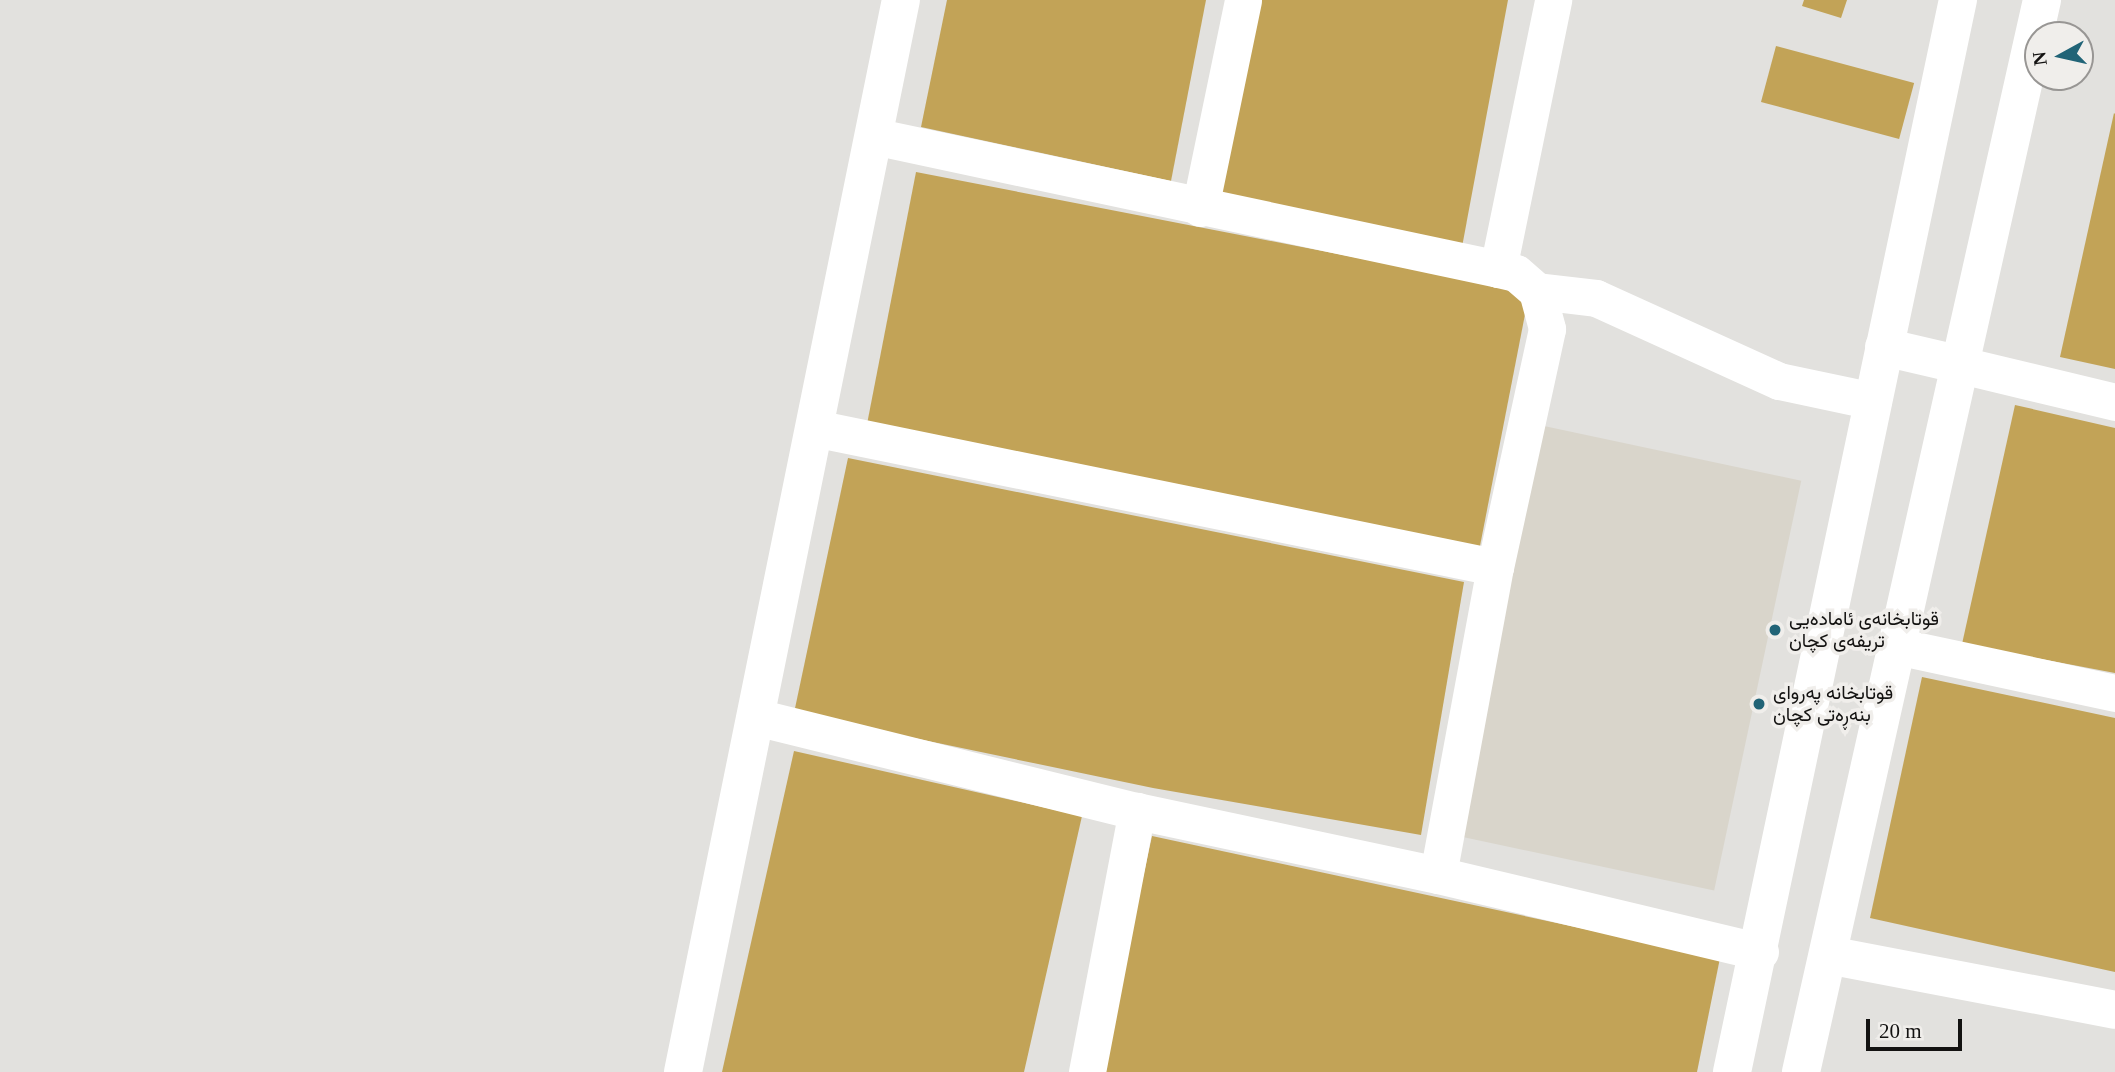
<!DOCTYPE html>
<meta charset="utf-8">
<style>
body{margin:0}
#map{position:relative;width:2115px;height:1072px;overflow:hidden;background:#e2e1de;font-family:"Times New Roman",Vazirmatn,serif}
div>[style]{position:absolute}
.built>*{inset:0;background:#d9d5cb;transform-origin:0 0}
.building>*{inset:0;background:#c2a357;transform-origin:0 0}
.street>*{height:37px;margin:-18.5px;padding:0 18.5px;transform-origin:18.5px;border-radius:18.5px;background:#fff}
.secondary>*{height:38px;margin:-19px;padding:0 19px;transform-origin:19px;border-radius:19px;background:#fff}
.dots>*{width:19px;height:19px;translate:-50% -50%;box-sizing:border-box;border:4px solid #f0eeeb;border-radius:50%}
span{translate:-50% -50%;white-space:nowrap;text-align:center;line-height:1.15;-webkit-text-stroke:7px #f0eeeb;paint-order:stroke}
.poi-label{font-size:19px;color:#131211}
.left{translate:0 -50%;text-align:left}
.north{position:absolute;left:2024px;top:21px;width:70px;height:70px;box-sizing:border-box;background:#f0eeeb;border:2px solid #989694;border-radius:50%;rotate:262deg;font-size:19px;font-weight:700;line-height:28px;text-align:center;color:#131211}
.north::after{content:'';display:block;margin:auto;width:24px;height:32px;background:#216477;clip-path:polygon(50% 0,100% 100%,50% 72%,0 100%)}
.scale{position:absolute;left:1866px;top:1019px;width:96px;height:32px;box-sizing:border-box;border:4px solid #131211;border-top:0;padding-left:9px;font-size:21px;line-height:24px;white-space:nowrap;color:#131211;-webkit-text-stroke:5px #f0eeeb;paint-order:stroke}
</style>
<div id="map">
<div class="built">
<i style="left:1544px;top:426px;width:263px;height:419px;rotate:12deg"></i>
</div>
<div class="building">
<i style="clip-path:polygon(947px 0,1206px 0,1171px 181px,921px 127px)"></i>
<i style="clip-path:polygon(1253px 0,1508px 0,1462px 247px,1214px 195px)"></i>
<i style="clip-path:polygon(1804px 0,1847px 0,1841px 18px,1802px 6px)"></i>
<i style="left:1776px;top:46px;width:143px;height:58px;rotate:15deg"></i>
<i style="clip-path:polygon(2114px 113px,2115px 114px,2115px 369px,2060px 357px)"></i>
<i style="left:916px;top:172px;width:625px;height:260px;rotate:11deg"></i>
<i style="clip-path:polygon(2015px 405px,2115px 428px,2115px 673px,1962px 644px)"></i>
<i style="clip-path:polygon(848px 458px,1464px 582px,1421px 835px,1153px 788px,794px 713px)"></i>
<i style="clip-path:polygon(1922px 677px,2115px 718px,2115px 972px,1870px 918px)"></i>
<i style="clip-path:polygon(794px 751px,1082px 816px,1024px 1072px,722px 1072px)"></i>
<i style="clip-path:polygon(1152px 836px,1720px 958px,1697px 1072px,1101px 1072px)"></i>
</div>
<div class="street">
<i style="left:873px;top:136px;width:639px;rotate:12.01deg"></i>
<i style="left:1498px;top:269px;width:18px;rotate:13deg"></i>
<i style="left:1516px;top:273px;width:28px;rotate:41deg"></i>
<i style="left:1537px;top:291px;width:39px;rotate:75deg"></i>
<i style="left:1547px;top:329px;width:244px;rotate:102.3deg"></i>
<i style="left:1495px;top:567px;width:313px;rotate:100.5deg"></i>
<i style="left:1200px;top:208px;width:212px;rotate:-78.3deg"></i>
<i style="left:1498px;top:269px;width:275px;rotate:-78.4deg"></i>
<i style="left:1537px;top:291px;width:59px;rotate:6.8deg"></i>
<i style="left:1596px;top:298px;width:201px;rotate:24.4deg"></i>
<i style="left:1779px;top:381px;width:96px;rotate:12deg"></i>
<i style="left:1957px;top:364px;width:163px;rotate:13.5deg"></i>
<i style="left:814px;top:428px;width:695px;rotate:11.54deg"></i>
<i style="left:1896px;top:646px;width:224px;rotate:12.1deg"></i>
<i style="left:756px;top:717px;width:392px;rotate:13.9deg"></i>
<i style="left:1137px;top:811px;width:308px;rotate:12deg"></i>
<i style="left:1438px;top:875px;width:331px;rotate:13.4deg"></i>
<i style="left:1087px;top:1072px;width:266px;rotate:-79.2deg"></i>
</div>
<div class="secondary">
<i style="left:1884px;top:347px;width:75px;rotate:13.1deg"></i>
<i style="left:1828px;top:955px;width:292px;rotate:10.8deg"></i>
<i style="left:683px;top:1072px;width:1094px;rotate:-78.51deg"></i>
<i style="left:1732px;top:1072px;width:1096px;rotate:-78.1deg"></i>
<i style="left:1801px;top:1072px;width:1099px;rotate:-77.33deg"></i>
</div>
<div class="dots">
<i style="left:1775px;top:630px;background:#216477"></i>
<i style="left:1759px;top:704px;background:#216477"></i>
</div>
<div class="poi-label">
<span class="left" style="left:1789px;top:630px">قوتابخانەی ئامادەیی<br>تریفەی کچان</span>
<span class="left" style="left:1773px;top:704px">قوتابخانە پەروای<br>بنەڕەتی کچان</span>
</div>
<div class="north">N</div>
<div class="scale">20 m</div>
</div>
